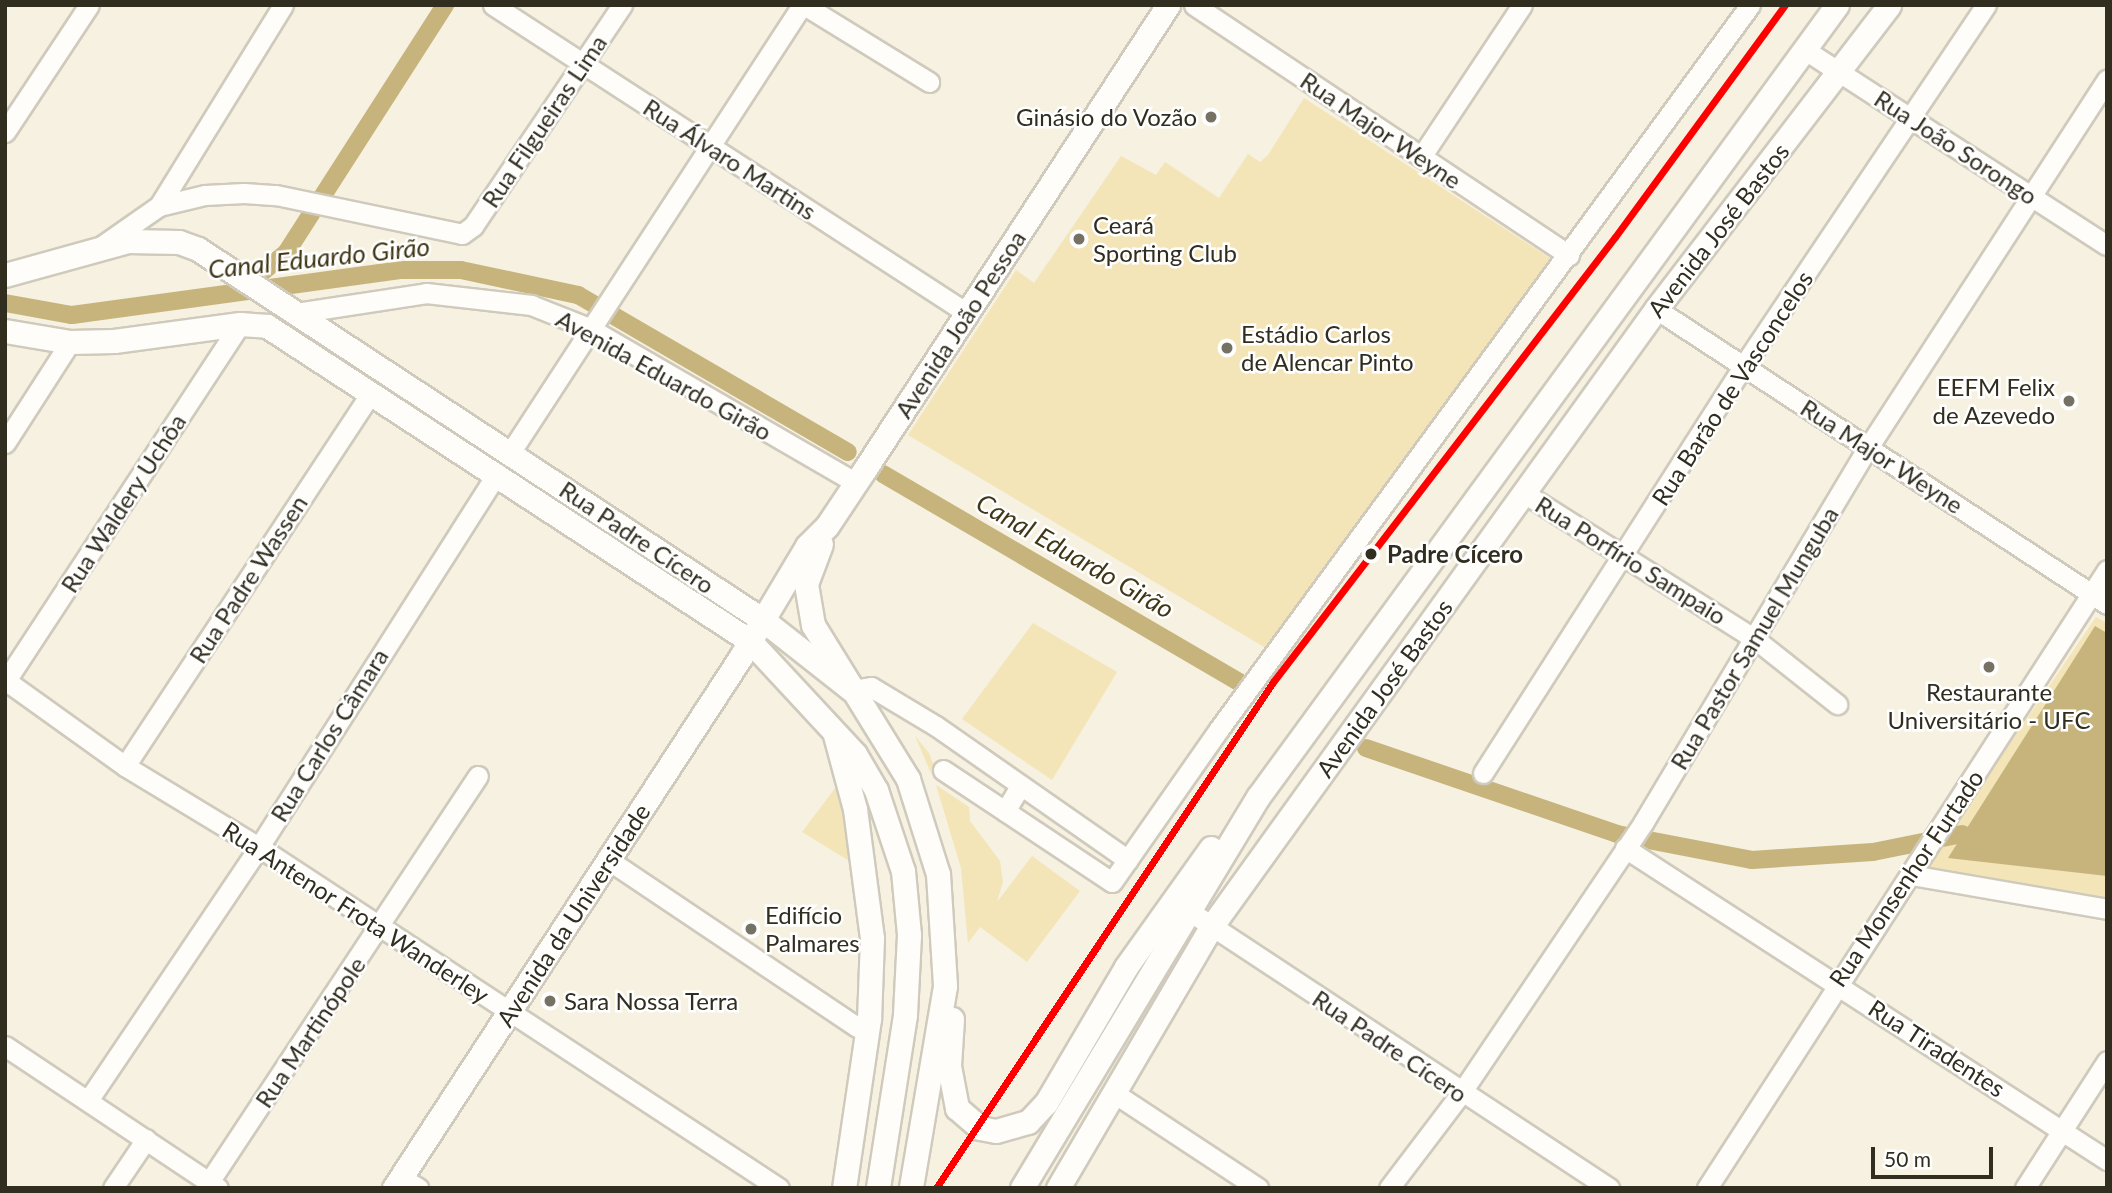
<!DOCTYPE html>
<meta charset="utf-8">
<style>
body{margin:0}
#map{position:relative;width:2112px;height:1193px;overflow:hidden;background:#f6f1e0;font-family:Lato,sans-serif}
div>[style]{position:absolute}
.green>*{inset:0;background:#f3e5b8}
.water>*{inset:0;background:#c6b47c}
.canal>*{height:18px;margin:-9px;padding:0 9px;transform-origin:9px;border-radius:9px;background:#c6b47c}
.roads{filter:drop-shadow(2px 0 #cfcabc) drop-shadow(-2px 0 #cfcabc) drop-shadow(0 2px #cfcabc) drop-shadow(0 -2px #cfcabc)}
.minor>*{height:19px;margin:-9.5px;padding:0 9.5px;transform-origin:9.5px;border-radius:9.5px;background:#fefdfa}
.major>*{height:23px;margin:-11.5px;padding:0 11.5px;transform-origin:11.5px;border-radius:11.5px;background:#fefdfa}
.metro-1>*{height:7px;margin:-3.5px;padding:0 3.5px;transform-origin:3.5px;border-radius:3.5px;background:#f00}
.dots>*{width:19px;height:19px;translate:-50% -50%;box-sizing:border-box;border:4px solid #fff;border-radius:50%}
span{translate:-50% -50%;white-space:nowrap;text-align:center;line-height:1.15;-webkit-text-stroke:5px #fff;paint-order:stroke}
.poi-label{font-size:24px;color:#312d1f}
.right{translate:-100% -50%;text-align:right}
.left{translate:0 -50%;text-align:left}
.street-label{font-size:24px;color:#312d1f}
.stop-label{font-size:24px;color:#312d1f;font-weight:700}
.water-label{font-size:26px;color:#413717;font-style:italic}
.frame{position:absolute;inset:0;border:7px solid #312d1f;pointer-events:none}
.scale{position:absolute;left:1871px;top:1147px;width:122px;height:32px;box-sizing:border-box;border:4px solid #312d1f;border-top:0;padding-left:9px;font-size:21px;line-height:24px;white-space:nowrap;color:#312d1f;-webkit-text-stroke:5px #fff;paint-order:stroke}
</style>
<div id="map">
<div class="green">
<i style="clip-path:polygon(1304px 98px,1553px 260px,1270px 645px,1264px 647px,908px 435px,1016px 270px,1034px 283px,1121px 156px,1156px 175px,1165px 162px,1219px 198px,1248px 154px,1260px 162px,1268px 155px)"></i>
<i style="clip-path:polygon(2096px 617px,2107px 623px,2107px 903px,1922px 873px)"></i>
<i style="clip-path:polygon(1033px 623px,1117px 672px,1052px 780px,962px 719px)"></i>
<i style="clip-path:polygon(915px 736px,929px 753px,938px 777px,931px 773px)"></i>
<i style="clip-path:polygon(839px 783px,861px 868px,802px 832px)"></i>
<i style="clip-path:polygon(936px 785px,969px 807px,970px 821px,1000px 861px,1003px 882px,997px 902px,1032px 856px,1080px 891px,1027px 962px,980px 927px,968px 943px,961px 868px)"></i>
</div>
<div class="water">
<i style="clip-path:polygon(2095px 626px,2107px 633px,2107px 876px,1948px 858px)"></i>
</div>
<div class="canal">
<i style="left:240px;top:290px;width:59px;rotate:-38.8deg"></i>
<i style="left:286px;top:253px;width:295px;rotate:-57.3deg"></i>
<i style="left:5px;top:303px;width:68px;rotate:10.2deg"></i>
<i style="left:72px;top:315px;width:331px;rotate:-7.8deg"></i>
<i style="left:400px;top:270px;width:61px"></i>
<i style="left:461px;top:270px;width:120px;rotate:12.1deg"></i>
<i style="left:578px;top:295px;width:312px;rotate:30.2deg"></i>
<i style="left:883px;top:474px;width:414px;rotate:30.3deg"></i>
<i style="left:1366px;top:748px;width:265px;rotate:18.9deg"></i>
<i style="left:1617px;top:834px;width:137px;rotate:10.9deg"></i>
<i style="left:1752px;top:860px;width:121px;rotate:-3.8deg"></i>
<i style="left:1873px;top:852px;width:91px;rotate:-11.4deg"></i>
</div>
<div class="roads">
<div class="minor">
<i style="left:493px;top:5px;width:565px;rotate:33.02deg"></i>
<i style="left:804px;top:5px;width:147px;rotate:31.6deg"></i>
<i style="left:1194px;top:5px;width:451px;rotate:33.7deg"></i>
<i style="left:1805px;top:50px;width:359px;rotate:32.9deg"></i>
<i style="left:5px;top:132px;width:152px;rotate:-56.5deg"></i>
<i style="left:1421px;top:157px;width:182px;rotate:-56.4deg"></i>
<i style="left:159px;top:206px;width:236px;rotate:-58.3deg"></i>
<i style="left:103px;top:245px;width:68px;rotate:-34.9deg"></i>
<i style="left:159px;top:206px;width:47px;rotate:-13.4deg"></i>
<i style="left:205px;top:195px;width:39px;rotate:-3deg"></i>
<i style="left:244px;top:193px;width:32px;rotate:4deg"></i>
<i style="left:276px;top:195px;width:190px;rotate:11.8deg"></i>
<i style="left:462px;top:234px;width:14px;rotate:-36deg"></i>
<i style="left:473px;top:226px;width:267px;rotate:-56deg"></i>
<i style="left:1656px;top:309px;width:539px;rotate:33.19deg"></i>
<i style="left:296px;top:313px;width:132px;rotate:-8.7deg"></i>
<i style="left:426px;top:293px;width:106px;rotate:6.5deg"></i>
<i style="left:531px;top:305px;width:62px;rotate:21.6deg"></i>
<i style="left:589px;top:328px;width:309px;rotate:30.1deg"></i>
<i style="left:5px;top:443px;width:120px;rotate:-57.2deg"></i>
<i style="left:510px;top:453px;width:535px;rotate:-56.9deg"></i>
<i style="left:1524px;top:493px;width:273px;rotate:32.3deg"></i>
<i style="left:1755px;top:639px;width:105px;rotate:38.4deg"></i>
<i style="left:5px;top:680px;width:148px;rotate:35.6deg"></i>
<i style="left:125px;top:766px;width:157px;rotate:31.2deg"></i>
<i style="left:259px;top:847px;width:622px;rotate:33.26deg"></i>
<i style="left:5px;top:682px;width:428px;rotate:-56.7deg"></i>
<i style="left:852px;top:690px;width:19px;rotate:-9deg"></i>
<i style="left:871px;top:687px;width:76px;rotate:31deg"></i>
<i style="left:936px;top:726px;width:234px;rotate:34.9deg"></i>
<i style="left:125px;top:766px;width:447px;rotate:-56.6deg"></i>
<i style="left:943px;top:770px;width:74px;rotate:33.5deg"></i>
<i style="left:1483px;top:773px;width:484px;rotate:-57.4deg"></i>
<i style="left:1744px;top:365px;width:434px;rotate:-56.1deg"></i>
<i style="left:1019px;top:788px;width:27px;rotate:121deg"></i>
<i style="left:1005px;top:811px;width:128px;rotate:33.6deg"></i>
<i style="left:1112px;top:882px;width:187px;rotate:-55deg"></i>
<i style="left:1219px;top:729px;width:898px;rotate:-53.74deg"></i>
<i style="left:1625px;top:848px;width:574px;rotate:32.92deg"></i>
<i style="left:607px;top:859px;width:301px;rotate:33.9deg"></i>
<i style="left:1911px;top:875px;width:199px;rotate:9.8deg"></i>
<i style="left:1177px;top:903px;width:518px;rotate:33.41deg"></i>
<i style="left:5px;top:1046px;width:256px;rotate:33.7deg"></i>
<i style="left:1114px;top:1093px;width:173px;rotate:33.4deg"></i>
<i style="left:89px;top:1099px;width:304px;rotate:-56deg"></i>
<i style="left:259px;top:847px;width:443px;rotate:-57.5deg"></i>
<i style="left:401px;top:1178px;width:20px;rotate:30deg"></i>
<i style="left:209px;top:1182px;width:487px;rotate:-56.5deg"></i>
<i style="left:113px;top:1188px;width:59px;rotate:-56deg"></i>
<i style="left:1389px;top:1188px;width:119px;rotate:-52.8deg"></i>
<i style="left:1461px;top:1093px;width:326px;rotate:-56deg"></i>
<i style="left:1643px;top:823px;width:440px;rotate:-59.1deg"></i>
<i style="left:1869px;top:446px;width:437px;rotate:-57deg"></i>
<i style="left:1707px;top:1188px;width:736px;rotate:-57.09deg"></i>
<i style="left:2025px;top:1188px;width:151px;rotate:-57.2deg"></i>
</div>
<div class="major">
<i style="left:5px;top:275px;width:128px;rotate:-15.5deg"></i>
<i style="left:128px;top:241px;width:51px;rotate:1.1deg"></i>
<i style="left:179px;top:242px;width:20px;rotate:20deg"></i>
<i style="left:198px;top:249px;width:676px;rotate:33.29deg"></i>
<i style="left:763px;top:620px;width:113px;rotate:38.2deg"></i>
<i style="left:5px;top:331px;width:66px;rotate:9.6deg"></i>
<i style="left:70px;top:342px;width:44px;rotate:-1.3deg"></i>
<i style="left:114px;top:341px;width:127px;rotate:-7.7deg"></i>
<i style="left:240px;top:324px;width:27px;rotate:4deg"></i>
<i style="left:267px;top:326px;width:577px;rotate:33.11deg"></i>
<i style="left:750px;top:641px;width:154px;rotate:47.1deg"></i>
<i style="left:855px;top:754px;width:42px;rotate:59.7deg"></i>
<i style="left:876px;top:790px;width:85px;rotate:71.6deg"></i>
<i style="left:903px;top:871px;width:64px;rotate:84.6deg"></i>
<i style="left:909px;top:935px;width:80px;rotate:92.9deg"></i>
<i style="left:905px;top:1015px;width:175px;rotate:98.9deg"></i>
<i style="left:821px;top:544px;width:43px;rotate:110.6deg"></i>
<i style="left:806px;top:584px;width:42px;rotate:80.3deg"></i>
<i style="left:813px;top:625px;width:181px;rotate:58.3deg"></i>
<i style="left:908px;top:779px;width:100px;rotate:72.5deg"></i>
<i style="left:938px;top:874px;width:112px;rotate:86.4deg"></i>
<i style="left:945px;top:986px;width:205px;rotate:99.6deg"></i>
<i style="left:835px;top:735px;width:77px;rotate:74.9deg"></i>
<i style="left:855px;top:809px;width:130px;rotate:82.5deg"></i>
<i style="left:872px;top:938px;width:81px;rotate:92.1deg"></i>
<i style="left:869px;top:1019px;width:171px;rotate:98.4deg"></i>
<i style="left:952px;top:1019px;width:47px;rotate:93.7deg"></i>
<i style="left:949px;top:1066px;width:43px;rotate:79.2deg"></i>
<i style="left:957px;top:1108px;width:30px;rotate:41deg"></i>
<i style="left:980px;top:1128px;width:16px;rotate:11deg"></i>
<i style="left:996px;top:1131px;width:33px;rotate:-16deg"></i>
<i style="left:1028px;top:1122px;width:26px;rotate:-47deg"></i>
<i style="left:1046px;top:1103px;width:158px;rotate:-59.5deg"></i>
<i style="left:1126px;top:967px;width:146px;rotate:-54.5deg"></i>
<i style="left:394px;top:1188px;width:633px;rotate:-56.86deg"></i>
<i style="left:740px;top:658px;width:131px;rotate:-59.1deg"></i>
<i style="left:807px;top:546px;width:28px;rotate:-45deg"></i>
<i style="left:827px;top:526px;width:69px;rotate:-56.3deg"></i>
<i style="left:865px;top:469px;width:554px;rotate:-56.85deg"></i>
<i style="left:1022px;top:1188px;width:457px;rotate:-58.9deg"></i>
<i style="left:1258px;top:797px;width:981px;rotate:-53.83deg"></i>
<i style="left:1058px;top:1188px;width:303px;rotate:-59.6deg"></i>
<i style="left:1211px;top:927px;width:762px;rotate:-54.24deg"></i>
<i style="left:1656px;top:309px;width:383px;rotate:-52.5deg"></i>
</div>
</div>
<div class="metro-1">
<i style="left:936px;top:1188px;width:608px;rotate:-56.34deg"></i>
<i style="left:1273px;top:682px;width:561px;rotate:-52.46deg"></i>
<i style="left:1615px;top:237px;width:288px;rotate:-53.8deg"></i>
</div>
<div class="dots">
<i style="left:1211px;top:117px;background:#767263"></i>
<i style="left:1079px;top:239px;background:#767263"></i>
<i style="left:1227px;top:348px;background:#767263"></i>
<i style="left:2069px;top:401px;background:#767263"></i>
<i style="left:1371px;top:554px;background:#312d1f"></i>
<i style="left:1989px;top:667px;background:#767263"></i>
<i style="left:751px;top:929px;background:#767263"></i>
<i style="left:550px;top:1001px;background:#767263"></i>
</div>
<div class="poi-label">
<span class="right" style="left:1197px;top:117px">Ginásio do Vozão</span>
<span class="left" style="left:1093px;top:239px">Ceará<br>Sporting Club</span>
<span class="left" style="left:1241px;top:348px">Estádio Carlos<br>de Alencar Pinto</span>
<span class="right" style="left:2055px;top:401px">EEFM Felix<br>de Azevedo</span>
<span style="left:1989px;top:706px">Restaurante<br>Universitário - UFC</span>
<span class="left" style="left:765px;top:929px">Edifício<br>Palmares</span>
<span class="left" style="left:564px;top:1001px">Sara Nossa Terra</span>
</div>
<div class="street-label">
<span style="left:544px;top:121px;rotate:-56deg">Rua Filgueiras Lima</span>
<span style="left:1381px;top:130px;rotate:34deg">Rua Major Weyne</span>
<span style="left:1956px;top:147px;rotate:33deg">Rua João Sorongo</span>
<span style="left:730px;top:159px;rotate:33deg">Rua Álvaro Martins</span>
<span style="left:1718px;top:230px;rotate:-52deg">Avenida José Bastos</span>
<span style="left:960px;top:324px;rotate:-57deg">Avenida João Pessoa</span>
<span style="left:664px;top:375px;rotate:29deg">Avenida Eduardo Girão</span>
<span style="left:1732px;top:388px;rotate:-57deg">Rua Barão de Vasconcelos</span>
<span style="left:1882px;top:456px;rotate:33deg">Rua Major Weyne</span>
<span style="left:123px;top:503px;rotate:-57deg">Rua Waldery Uchôa</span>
<span style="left:637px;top:537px;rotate:34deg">Rua Padre Cícero</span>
<span style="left:1631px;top:560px;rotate:32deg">Rua Porfírio Sampaio</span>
<span style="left:248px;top:579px;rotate:-57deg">Rua Padre Wassen</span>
<span style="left:1754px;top:638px;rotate:-59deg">Rua Pastor Samuel Munguba</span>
<span style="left:1384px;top:688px;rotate:-54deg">Avenida José Bastos</span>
<span style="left:329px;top:735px;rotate:-58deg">Rua Carlos Câmara</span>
<span style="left:1906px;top:878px;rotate:-56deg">Rua Monsenhor Furtado</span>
<span style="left:356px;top:912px;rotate:33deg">Rua Antenor Frota Wanderley</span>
<span style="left:573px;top:915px;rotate:-57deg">Avenida da Universidade</span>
<span style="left:310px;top:1032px;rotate:-56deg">Rua Martinópole</span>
<span style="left:1390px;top:1046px;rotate:34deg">Rua Padre Cícero</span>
<span style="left:1937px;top:1048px;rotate:33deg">Rua Tiradentes</span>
</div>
<div class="stop-label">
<span class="left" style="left:1387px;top:554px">Padre Cícero</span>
</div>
<div class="water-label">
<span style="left:319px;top:258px;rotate:-6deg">Canal Eduardo Girão</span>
<span style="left:1075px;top:556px;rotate:30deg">Canal Eduardo Girão</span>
</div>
<div class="frame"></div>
<div class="scale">50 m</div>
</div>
